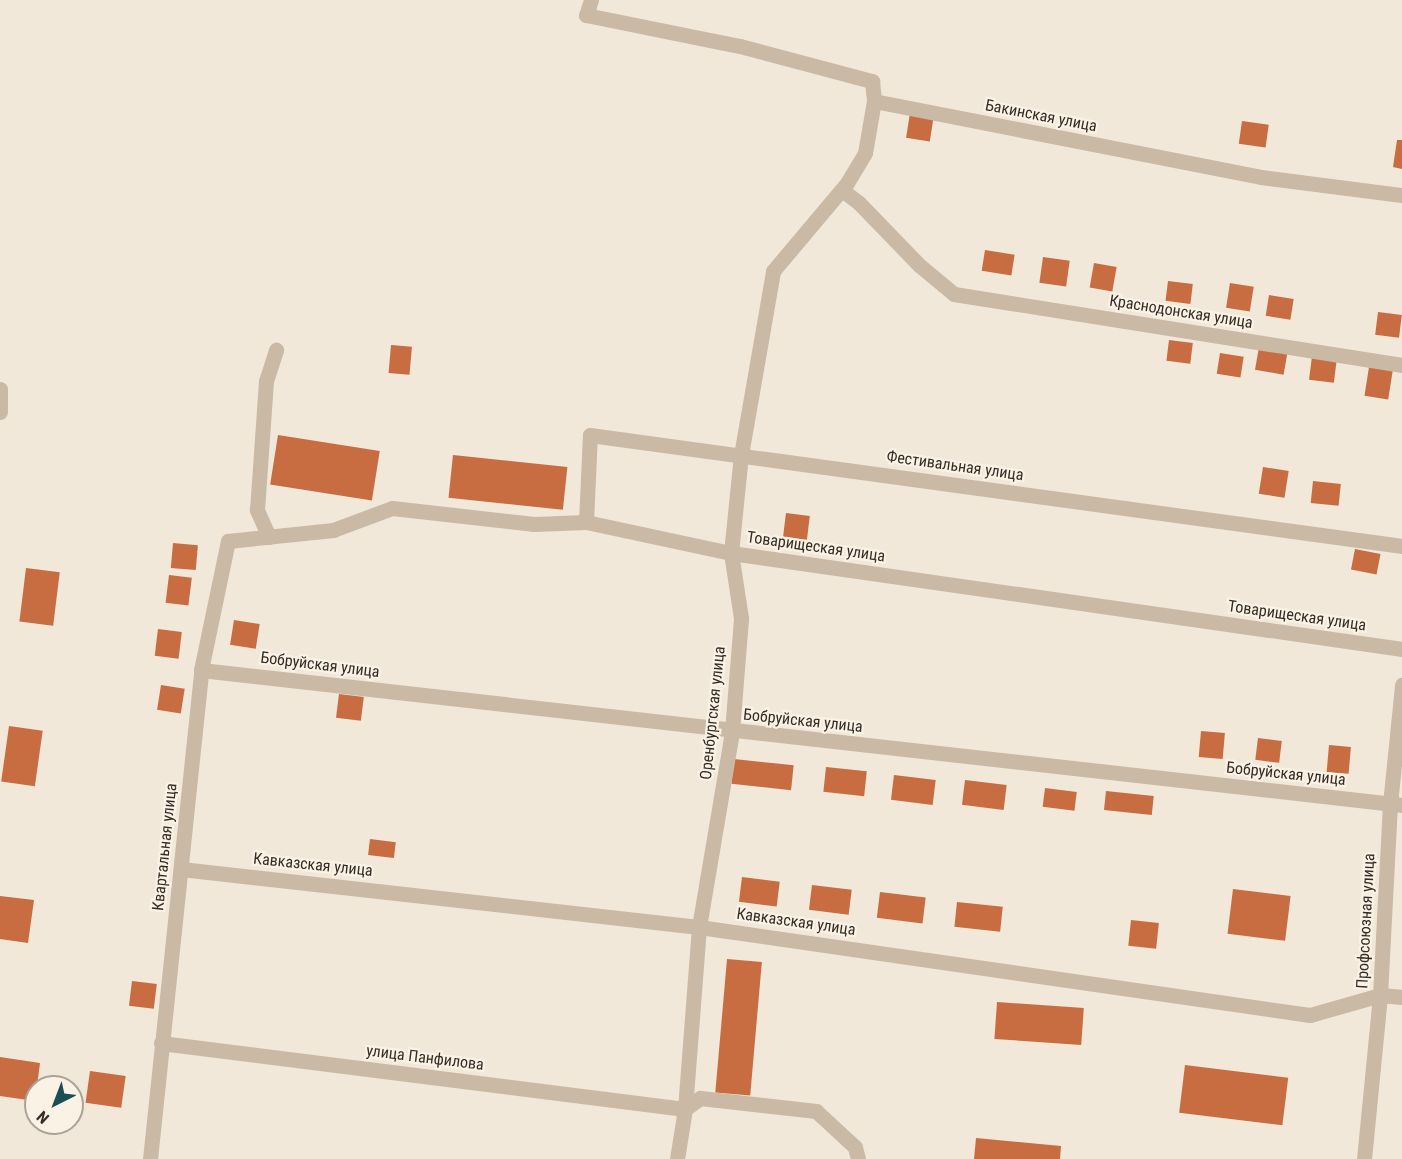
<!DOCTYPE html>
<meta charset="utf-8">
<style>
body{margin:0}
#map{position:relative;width:1402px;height:1159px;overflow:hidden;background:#f1e8d9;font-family:"Roboto Condensed",sans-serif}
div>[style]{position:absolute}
.building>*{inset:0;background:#c76d41;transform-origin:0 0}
.minor>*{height:15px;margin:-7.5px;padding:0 7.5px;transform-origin:7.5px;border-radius:7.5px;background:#c9b9a5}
span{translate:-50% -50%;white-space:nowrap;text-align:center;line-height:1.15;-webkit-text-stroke:4.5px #f9f2e5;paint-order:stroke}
.street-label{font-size:16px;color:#352c26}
.north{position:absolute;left:24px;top:1075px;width:60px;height:60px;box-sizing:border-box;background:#f9f2e5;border:2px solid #aba399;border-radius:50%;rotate:222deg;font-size:16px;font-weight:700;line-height:24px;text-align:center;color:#352c26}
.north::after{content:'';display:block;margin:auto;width:21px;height:27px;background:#1c4e57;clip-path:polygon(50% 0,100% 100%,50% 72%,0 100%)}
</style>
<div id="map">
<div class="building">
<i style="left:910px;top:113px;width:24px;height:25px;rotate:9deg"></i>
<i style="left:1242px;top:121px;width:27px;height:23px;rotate:8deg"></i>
<i style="clip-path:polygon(1397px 140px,1402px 140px,1402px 169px,1393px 167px)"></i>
<i style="left:985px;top:250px;width:30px;height:21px;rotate:9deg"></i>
<i style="left:1043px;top:257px;width:27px;height:26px;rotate:8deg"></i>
<i style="left:1094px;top:263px;width:23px;height:25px;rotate:10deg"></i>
<i style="left:1168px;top:281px;width:25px;height:20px;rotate:7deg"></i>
<i style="left:1230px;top:283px;width:24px;height:25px;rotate:9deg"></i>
<i style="left:1269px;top:295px;width:25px;height:21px;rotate:9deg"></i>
<i style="left:1378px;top:312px;width:24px;height:23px;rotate:7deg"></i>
<i style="left:1169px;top:340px;width:24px;height:21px;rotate:7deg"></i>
<i style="left:391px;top:345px;width:21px;height:28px;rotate:5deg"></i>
<i style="left:1259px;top:347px;width:29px;height:23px;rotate:10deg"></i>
<i style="left:1220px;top:353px;width:24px;height:21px;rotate:9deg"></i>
<i style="left:1312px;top:356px;width:25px;height:24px;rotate:7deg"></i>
<i style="left:1369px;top:367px;width:24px;height:29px;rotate:9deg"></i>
<i style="left:278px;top:435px;width:103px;height:50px;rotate:9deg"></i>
<i style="left:453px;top:455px;width:115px;height:43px;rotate:6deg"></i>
<i style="left:1263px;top:467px;width:26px;height:27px;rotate:9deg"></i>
<i style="left:1313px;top:481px;width:28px;height:22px;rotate:6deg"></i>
<i style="left:786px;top:513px;width:24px;height:25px;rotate:7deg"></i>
<i style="left:173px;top:543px;width:25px;height:25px;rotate:5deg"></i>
<i style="left:1355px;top:549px;width:26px;height:21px;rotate:11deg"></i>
<i style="left:26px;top:568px;width:34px;height:54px;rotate:7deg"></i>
<i style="left:169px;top:575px;width:23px;height:28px;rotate:7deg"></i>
<i style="left:234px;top:620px;width:26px;height:25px;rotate:9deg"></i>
<i style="left:158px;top:629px;width:24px;height:27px;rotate:7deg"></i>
<i style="left:161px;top:685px;width:24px;height:25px;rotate:9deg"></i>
<i style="left:339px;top:694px;width:25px;height:24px;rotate:7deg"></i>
<i style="left:9px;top:726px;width:34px;height:56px;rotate:8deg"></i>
<i style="left:1201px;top:731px;width:24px;height:26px;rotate:5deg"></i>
<i style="left:1258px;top:738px;width:24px;height:22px;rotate:7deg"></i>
<i style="left:1329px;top:745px;width:22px;height:27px;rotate:5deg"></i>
<i style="left:734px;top:759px;width:60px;height:25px;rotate:6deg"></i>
<i style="left:826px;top:767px;width:41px;height:25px;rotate:6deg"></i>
<i style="left:894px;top:775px;width:42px;height:25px;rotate:7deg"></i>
<i style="left:965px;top:780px;width:42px;height:25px;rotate:7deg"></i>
<i style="left:1045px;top:788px;width:32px;height:19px;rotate:7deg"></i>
<i style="left:1106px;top:791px;width:48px;height:19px;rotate:6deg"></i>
<i style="left:370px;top:839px;width:26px;height:16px;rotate:7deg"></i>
<i style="left:742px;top:877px;width:38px;height:25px;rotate:7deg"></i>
<i style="left:812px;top:885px;width:40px;height:25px;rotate:7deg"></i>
<i style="left:1233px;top:889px;width:58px;height:45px;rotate:7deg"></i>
<i style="left:880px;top:892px;width:46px;height:26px;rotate:7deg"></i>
<i style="clip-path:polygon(0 896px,34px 900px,28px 943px,0 939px)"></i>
<i style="left:957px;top:902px;width:46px;height:25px;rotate:6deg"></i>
<i style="left:1131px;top:920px;width:28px;height:26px;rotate:6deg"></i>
<i style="left:727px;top:959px;width:35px;height:134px;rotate:5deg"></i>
<i style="left:132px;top:981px;width:25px;height:25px;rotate:7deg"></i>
<i style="left:997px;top:1002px;width:87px;height:37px;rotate:4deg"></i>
<i style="clip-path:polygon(0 1057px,40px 1063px,35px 1101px,0 1096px)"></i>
<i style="left:1185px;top:1065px;width:104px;height:48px;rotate:7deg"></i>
<i style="left:90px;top:1071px;width:36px;height:32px;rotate:8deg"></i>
<i style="clip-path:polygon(976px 1138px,1061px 1146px,1060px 1159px,974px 1159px)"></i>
</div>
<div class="minor">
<i style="left:591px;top:0;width:16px;rotate:108deg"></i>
<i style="left:586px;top:15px;width:157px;rotate:11.4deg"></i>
<i style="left:740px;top:46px;width:137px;rotate:14.9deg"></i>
<i style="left:872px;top:81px;width:20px;rotate:84deg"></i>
<i style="left:842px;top:190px;width:21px;rotate:37deg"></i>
<i style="left:859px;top:203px;width:86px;rotate:45.9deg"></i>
<i style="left:919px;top:265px;width:45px;rotate:39.6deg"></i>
<i style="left:954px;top:294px;width:454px;rotate:9deg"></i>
<i style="left:0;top:389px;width:23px;rotate:90deg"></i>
<i style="left:586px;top:522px;width:87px;rotate:-87.4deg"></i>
<i style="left:590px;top:435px;width:820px;rotate:7.78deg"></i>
<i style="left:269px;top:537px;width:30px;rotate:-114deg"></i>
<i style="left:257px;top:510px;width:129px;rotate:-86deg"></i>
<i style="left:266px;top:381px;width:33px;rotate:-72deg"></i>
<i style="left:201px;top:670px;width:1209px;rotate:6.41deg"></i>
<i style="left:181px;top:869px;width:521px;rotate:6.39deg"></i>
<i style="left:699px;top:927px;width:617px;rotate:8.2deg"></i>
<i style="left:1310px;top:1015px;width:73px;rotate:-15.9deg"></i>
<i style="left:1380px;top:995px;width:22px;rotate:5deg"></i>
<i style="left:161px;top:1043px;width:528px;rotate:7.18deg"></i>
<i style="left:685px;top:1109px;width:19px;rotate:-36deg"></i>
<i style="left:700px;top:1098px;width:117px;rotate:6.4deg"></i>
<i style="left:816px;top:1111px;width:53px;rotate:42.7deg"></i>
<i style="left:855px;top:1147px;width:12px;rotate:76deg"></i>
<i style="left:150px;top:1159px;width:492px;rotate:-84deg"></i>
<i style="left:201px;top:670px;width:132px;rotate:-78.2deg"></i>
<i style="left:228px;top:541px;width:106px;rotate:-6deg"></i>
<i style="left:333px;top:530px;width:63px;rotate:-20.4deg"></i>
<i style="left:392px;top:508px;width:143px;rotate:6.4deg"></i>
<i style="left:534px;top:524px;width:52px;rotate:-2.2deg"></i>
<i style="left:586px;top:522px;width:148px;rotate:12.1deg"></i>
<i style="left:731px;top:553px;width:678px;rotate:8.14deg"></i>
<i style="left:677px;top:1159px;width:51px;rotate:-80.9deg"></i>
<i style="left:685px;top:1109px;width:183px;rotate:-85.6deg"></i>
<i style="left:699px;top:927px;width:199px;rotate:-80.4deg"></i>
<i style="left:732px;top:731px;width:113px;rotate:-85.4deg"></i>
<i style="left:741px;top:618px;width:66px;rotate:-98.7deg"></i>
<i style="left:731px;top:553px;width:99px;rotate:-84.2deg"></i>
<i style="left:741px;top:455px;width:187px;rotate:-80.1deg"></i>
<i style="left:773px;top:271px;width:115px;rotate:-49.9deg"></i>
<i style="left:847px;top:183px;width:35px;rotate:-59deg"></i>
<i style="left:865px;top:153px;width:53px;rotate:-80.2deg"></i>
<i style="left:874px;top:101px;width:394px;rotate:11.1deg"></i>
<i style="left:1261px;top:177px;width:142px;rotate:7.3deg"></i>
<i style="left:1364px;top:1159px;width:165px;rotate:-84.4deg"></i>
<i style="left:1380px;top:995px;width:191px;rotate:-87deg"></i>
<i style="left:1390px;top:804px;width:120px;rotate:-84.2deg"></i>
</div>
<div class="street-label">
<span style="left:1041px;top:116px;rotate:11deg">Бакинская улица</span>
<span style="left:1181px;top:312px;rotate:9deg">Краснодонская улица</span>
<span style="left:955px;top:466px;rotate:8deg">Фестивальная улица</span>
<span style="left:816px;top:547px;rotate:8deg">Товарищеская улица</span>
<span style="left:1297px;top:616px;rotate:8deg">Товарищеская улица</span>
<span style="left:320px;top:665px;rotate:7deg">Бобруйская улица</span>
<span style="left:713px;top:713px;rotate:-84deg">Оренбургская улица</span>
<span style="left:803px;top:721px;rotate:6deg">Бобруйская улица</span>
<span style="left:1286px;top:774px;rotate:6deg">Бобруйская улица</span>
<span style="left:165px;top:847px;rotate:-84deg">Квартальная улица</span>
<span style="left:313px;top:865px;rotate:6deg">Кавказская улица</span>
<span style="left:1366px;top:921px;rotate:-87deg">Профсоюзная улица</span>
<span style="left:796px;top:922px;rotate:8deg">Кавказская улица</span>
<span style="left:425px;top:1058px;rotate:7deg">улица Панфилова</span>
</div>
<div class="north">N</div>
</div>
